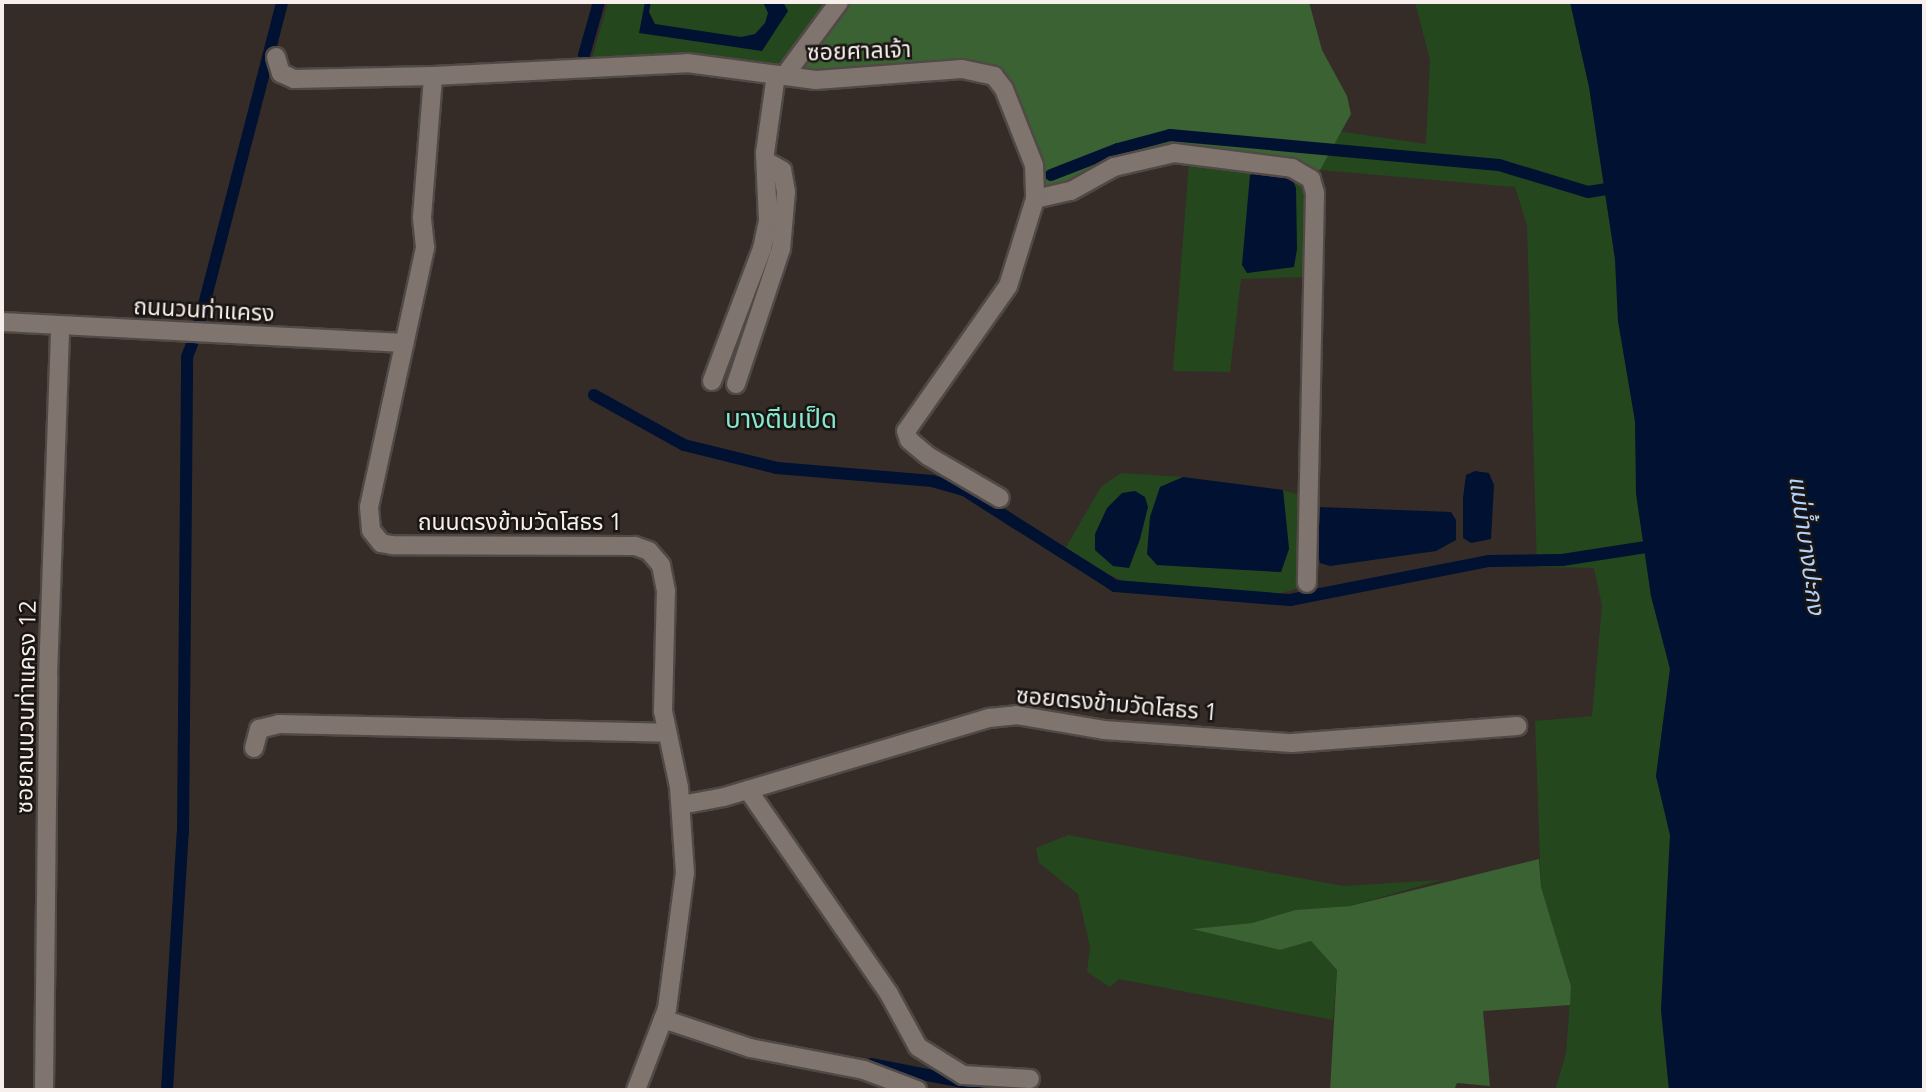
<!DOCTYPE html>
<meta charset="utf-8">
<style>
body{margin:0}
#map{position:relative;width:1926px;height:1092px;overflow:hidden;background:#352c27;font-family:"Open Sans","Noto Sans Thai",sans-serif}
div>[style]{position:absolute}
.green>*{inset:0;background:#24471e}
.forest>*{inset:0;background:#3a6233}
.water>*{inset:0;background:#001131}
.canal>*{height:12px;margin:-6px;padding:0 6px;transform-origin:6px;border-radius:6px;background:#001131}
.roads{filter:drop-shadow(2px 0 #504945) drop-shadow(-2px 0 #504945) drop-shadow(0 2px #504945) drop-shadow(0 -2px #504945)}
.minor>*{height:18px;margin:-9px;padding:0 9px;transform-origin:9px;border-radius:9px;background:#7f746e}
span{translate:-50% -50%;white-space:nowrap;text-align:center;line-height:1.15;-webkit-text-stroke:5px #191513;paint-order:stroke}
.street-label{font-size:23px;color:#f6efec}
.water-label{font-size:24px;color:#b3d2fe;font-style:italic}
.quarter-label{font-size:26px;color:#86e8ce}
.frame{position:absolute;inset:0;border:4px solid #f6efec;pointer-events:none}
</style>
<div id="map">
<div class="green">
<i style="clip-path:polygon(608px 2px,835px 2px,786px 63px,773px 66px,693px 59px,592px 58px)"></i>
<i style="clip-path:polygon(1415px 2px,1570px 2px,1589px 86px,1615px 259px,1618px 321px,1635px 421px,1637px 494px,1651px 596px,1670px 669px,1656px 776px,1670px 835px,1661px 1010px,1669px 1090px,1555px 1090px,1566px 1054px,1571px 986px,1541px 887px,1535px 721px,1592px 716px,1602px 606px,1594px 568px,1537px 567px,1527px 225px,1515px 187px,1320px 170px,1337px 131px,1426px 144px,1430px 60px)"></i>
<i style="clip-path:polygon(evenodd,1189px 161px,1287px 172px,1304px 185px,1306px 277px,1241px 279px,1230px 372px,1173px 371px,1189px 161px,1296px 188px,1294px 267px,1247px 273px,1296px 188px)"></i>
<i style="clip-path:polygon(1121px 473px,1183px 477px,1160px 487px,1157px 565px,1281px 572px,1289px 548px,1283px 490px,1299px 495px,1299px 588px,1278px 594px,1130px 584px,1091px 566px,1065px 549px,1101px 487px)"></i>
<i style="clip-path:polygon(1068px 835px,1343px 886px,1441px 880px,1350px 906px,1295px 910px,1252px 923px,1195px 929px,1280px 950px,1311px 941px,1337px 970px,1333px 1020px,1119px 979px,1110px 987px,1087px 972px,1090px 947px,1078px 894px,1039px 863px,1036px 848px)"></i>
</div>
<div class="forest">
<i style="clip-path:polygon(846px 2px,1309px 2px,1322px 50px,1347px 96px,1351px 114px,1320px 170px,1171px 147px,1044px 188px,1017px 107px,993px 68px,805px 73px,795px 69px)"></i>
<i style="clip-path:polygon(1539px 859px,1541px 887px,1571px 986px,1570px 1005px,1483px 1011px,1490px 1086px,1457px 1083px,1454px 1090px,1330px 1090px,1337px 970px,1311px 941px,1280px 950px,1192px 929px,1252px 923px,1295px 910px,1350px 906px)"></i>
</div>
<div class="water">
<i style="clip-path:polygon(645px 2px,651px 2px,649px 12px,655px 24px,741px 37px,755px 34px,765px 23px,768px 13px,763px 2px,783px 2px,788px 11px,762px 51px,639px 33px)"></i>
<i style="clip-path:polygon(1570px 2px,1924px 2px,1924px 1090px,1669px 1090px,1661px 1010px,1670px 835px,1656px 776px,1670px 669px,1651px 596px,1636px 494px,1635px 421px,1618px 321px,1615px 259px,1589px 87px)"></i>
<i style="clip-path:polygon(1261px 172px,1292px 178px,1296px 188px,1297px 249px,1294px 267px,1247px 273px,1242px 265px,1250px 175px)"></i>
<i style="clip-path:polygon(1475px 471px,1489px 473px,1494px 485px,1491px 539px,1471px 543px,1463px 538px,1463px 498px,1466px 475px)"></i>
<i style="clip-path:polygon(1183px 477px,1283px 490px,1289px 549px,1281px 572px,1157px 565px,1147px 554px,1150px 517px,1160px 487px)"></i>
<i style="clip-path:polygon(1135px 491px,1145px 497px,1148px 507px,1140px 539px,1129px 568px,1113px 566px,1095px 550px,1095px 534px,1107px 508px,1122px 493px)"></i>
<i style="clip-path:polygon(1319px 507px,1451px 512px,1456px 520px,1456px 540px,1436px 551px,1330px 566px,1320px 563px,1317px 551px)"></i>
</div>
<div class="canal">
<i style="left:584px;top:55px;width:55px;rotate:-74.2deg"></i>
<i style="left:1051px;top:175px;width:72px;rotate:-21.2deg"></i>
<i style="left:1118px;top:149px;width:54px;rotate:-15.1deg"></i>
<i style="left:1170px;top:135px;width:330px;rotate:5.2deg"></i>
<i style="left:1499px;top:165px;width:93px;rotate:16.9deg"></i>
<i style="left:1588px;top:192px;width:31px;rotate:-9deg"></i>
<i style="left:199px;top:324px;width:333px;rotate:-75.5deg"></i>
<i style="left:594px;top:395px;width:103px;rotate:29.1deg"></i>
<i style="left:684px;top:445px;width:96px;rotate:13.9deg"></i>
<i style="left:777px;top:468px;width:156px;rotate:4.8deg"></i>
<i style="left:932px;top:481px;width:33px;rotate:16deg"></i>
<i style="left:964px;top:490px;width:179px;rotate:32.4deg"></i>
<i style="left:1115px;top:586px;width:176px;rotate:4.6deg"></i>
<i style="left:1290px;top:600px;width:203px;rotate:-11.1deg"></i>
<i style="left:1489px;top:561px;width:73px;rotate:-0.8deg"></i>
<i style="left:1562px;top:560px;width:98px;rotate:-8.8deg"></i>
<i style="left:871px;top:1064px;width:136px;rotate:11.1deg"></i>
<i style="left:167px;top:1090px;width:258px;rotate:-86.5deg"></i>
<i style="left:183px;top:832px;width:475px;rotate:-89.5deg"></i>
<i style="left:187px;top:357px;width:14px;rotate:-69deg"></i>
</div>
<div class="roads">
<div class="minor">
<i style="left:276px;top:57px;width:17px;rotate:73deg"></i>
<i style="left:281px;top:73px;width:14px;rotate:25deg"></i>
<i style="left:294px;top:79px;width:139px;rotate:-1.2deg"></i>
<i style="left:785px;top:75px;width:91px;rotate:-53.5deg"></i>
<i style="left:1035px;top:199px;width:37px;rotate:-13deg"></i>
<i style="left:1071px;top:191px;width:49px;rotate:-29.2deg"></i>
<i style="left:1114px;top:167px;width:62px;rotate:-13.1deg"></i>
<i style="left:1174px;top:153px;width:119px;rotate:7.2deg"></i>
<i style="left:1292px;top:168px;width:22px;rotate:30deg"></i>
<i style="left:1311px;top:179px;width:15px;rotate:74deg"></i>
<i style="left:1315px;top:193px;width:390px;rotate:91.2deg"></i>
<i style="left:2px;top:322px;width:403px;rotate:3deg"></i>
<i style="left:712px;top:381px;width:141px;rotate:-69.3deg"></i>
<i style="left:762px;top:249px;width:30px;rotate:-78deg"></i>
<i style="left:768px;top:220px;width:67px;rotate:-92.6deg"></i>
<i style="left:765px;top:153px;width:79px;rotate:-82deg"></i>
<i style="left:736px;top:384px;width:142px;rotate:-71.6deg"></i>
<i style="left:781px;top:249px;width:57px;rotate:-85deg"></i>
<i style="left:786px;top:192px;width:22px;rotate:-100deg"></i>
<i style="left:782px;top:170px;width:18px;rotate:-151deg"></i>
<i style="left:254px;top:748px;width:20px;rotate:-75deg"></i>
<i style="left:259px;top:729px;width:21px;rotate:-14deg"></i>
<i style="left:279px;top:724px;width:388px;rotate:1.3deg"></i>
<i style="left:748px;top:790px;width:248px;rotate:55.3deg"></i>
<i style="left:889px;top:994px;width:60px;rotate:61.3deg"></i>
<i style="left:918px;top:1047px;width:53px;rotate:31.9deg"></i>
<i style="left:963px;top:1075px;width:67px;rotate:3.4deg"></i>
<i style="left:681px;top:805px;width:44px;rotate:-10.5deg"></i>
<i style="left:724px;top:797px;width:277px;rotate:-16.6deg"></i>
<i style="left:989px;top:718px;width:27px;rotate:-6deg"></i>
<i style="left:1016px;top:715px;width:89px;rotate:9.7deg"></i>
<i style="left:1104px;top:730px;width:188px;rotate:4deg"></i>
<i style="left:1292px;top:743px;width:226px;rotate:-4.3deg"></i>
<i style="left:663px;top:1019px;width:92px;rotate:18.4deg"></i>
<i style="left:750px;top:1048px;width:116px;rotate:10.9deg"></i>
<i style="left:864px;top:1070px;width:57px;rotate:20.7deg"></i>
<i style="left:44px;top:1090px;width:414px;rotate:-89.4deg"></i>
<i style="left:48px;top:676px;width:351px;rotate:-88deg"></i>
<i style="left:636px;top:1090px;width:87px;rotate:-69.1deg"></i>
<i style="left:667px;top:1009px;width:137px;rotate:-82.5deg"></i>
<i style="left:685px;top:873px;width:86px;rotate:-94deg"></i>
<i style="left:679px;top:787px;width:78px;rotate:-101.9deg"></i>
<i style="left:663px;top:711px;width:120px;rotate:-88.6deg"></i>
<i style="left:666px;top:591px;width:26px;rotate:-101deg"></i>
<i style="left:661px;top:565px;width:18px;rotate:-131deg"></i>
<i style="left:649px;top:551px;width:15px;rotate:-160deg"></i>
<i style="left:635px;top:546px;width:243px;rotate:-179.8deg"></i>
<i style="left:392px;top:545px;width:11px;rotate:-170deg"></i>
<i style="left:381px;top:543px;width:16px;rotate:-128deg"></i>
<i style="left:371px;top:530px;width:23px;rotate:-95deg"></i>
<i style="left:369px;top:507px;width:266px;rotate:-77.8deg"></i>
<i style="left:425px;top:247px;width:30px;rotate:-96deg"></i>
<i style="left:422px;top:217px;width:141px;rotate:-85.5deg"></i>
<i style="left:433px;top:76px;width:254px;rotate:-2.9deg"></i>
<i style="left:687px;top:63px;width:130px;rotate:7.5deg"></i>
<i style="left:816px;top:80px;width:146px;rotate:-4.3deg"></i>
<i style="left:962px;top:69px;width:33px;rotate:12deg"></i>
<i style="left:994px;top:76px;width:16px;rotate:52deg"></i>
<i style="left:1004px;top:89px;width:82px;rotate:68.5deg"></i>
<i style="left:1034px;top:165px;width:34px;rotate:88deg"></i>
<i style="left:1035px;top:199px;width:91px;rotate:107.2deg"></i>
<i style="left:1008px;top:286px;width:177px;rotate:125.1deg"></i>
<i style="left:906px;top:431px;width:9px;rotate:72deg"></i>
<i style="left:909px;top:440px;width:25px;rotate:40deg"></i>
<i style="left:928px;top:456px;width:83px;rotate:30.3deg"></i>
</div>
</div>
<div class="street-label">
<span style="left:859px;top:50px;rotate:-2deg">ซอยศาลเจ้า</span>
<span style="left:204px;top:309px;rotate:3deg">ถนนวนท่าแครง</span>
<span style="left:520px;top:521px">ถนนตรงข้ามวัดโสธร 1</span>
<span style="left:1117px;top:703px;rotate:5deg">ซอยตรงข้ามวัดโสธร 1</span>
<span style="left:25px;top:707px;rotate:-89deg">ซอยถนนวนท่าแครง 12</span>
</div>
<div class="water-label">
<span style="left:1808px;top:545px;rotate:82deg">แม่น้ำบางปะกง</span>
</div>
<div class="quarter-label">
<span style="left:781px;top:419px">บางตีนเป็ด</span>
</div>
<div class="frame"></div>
</div>
